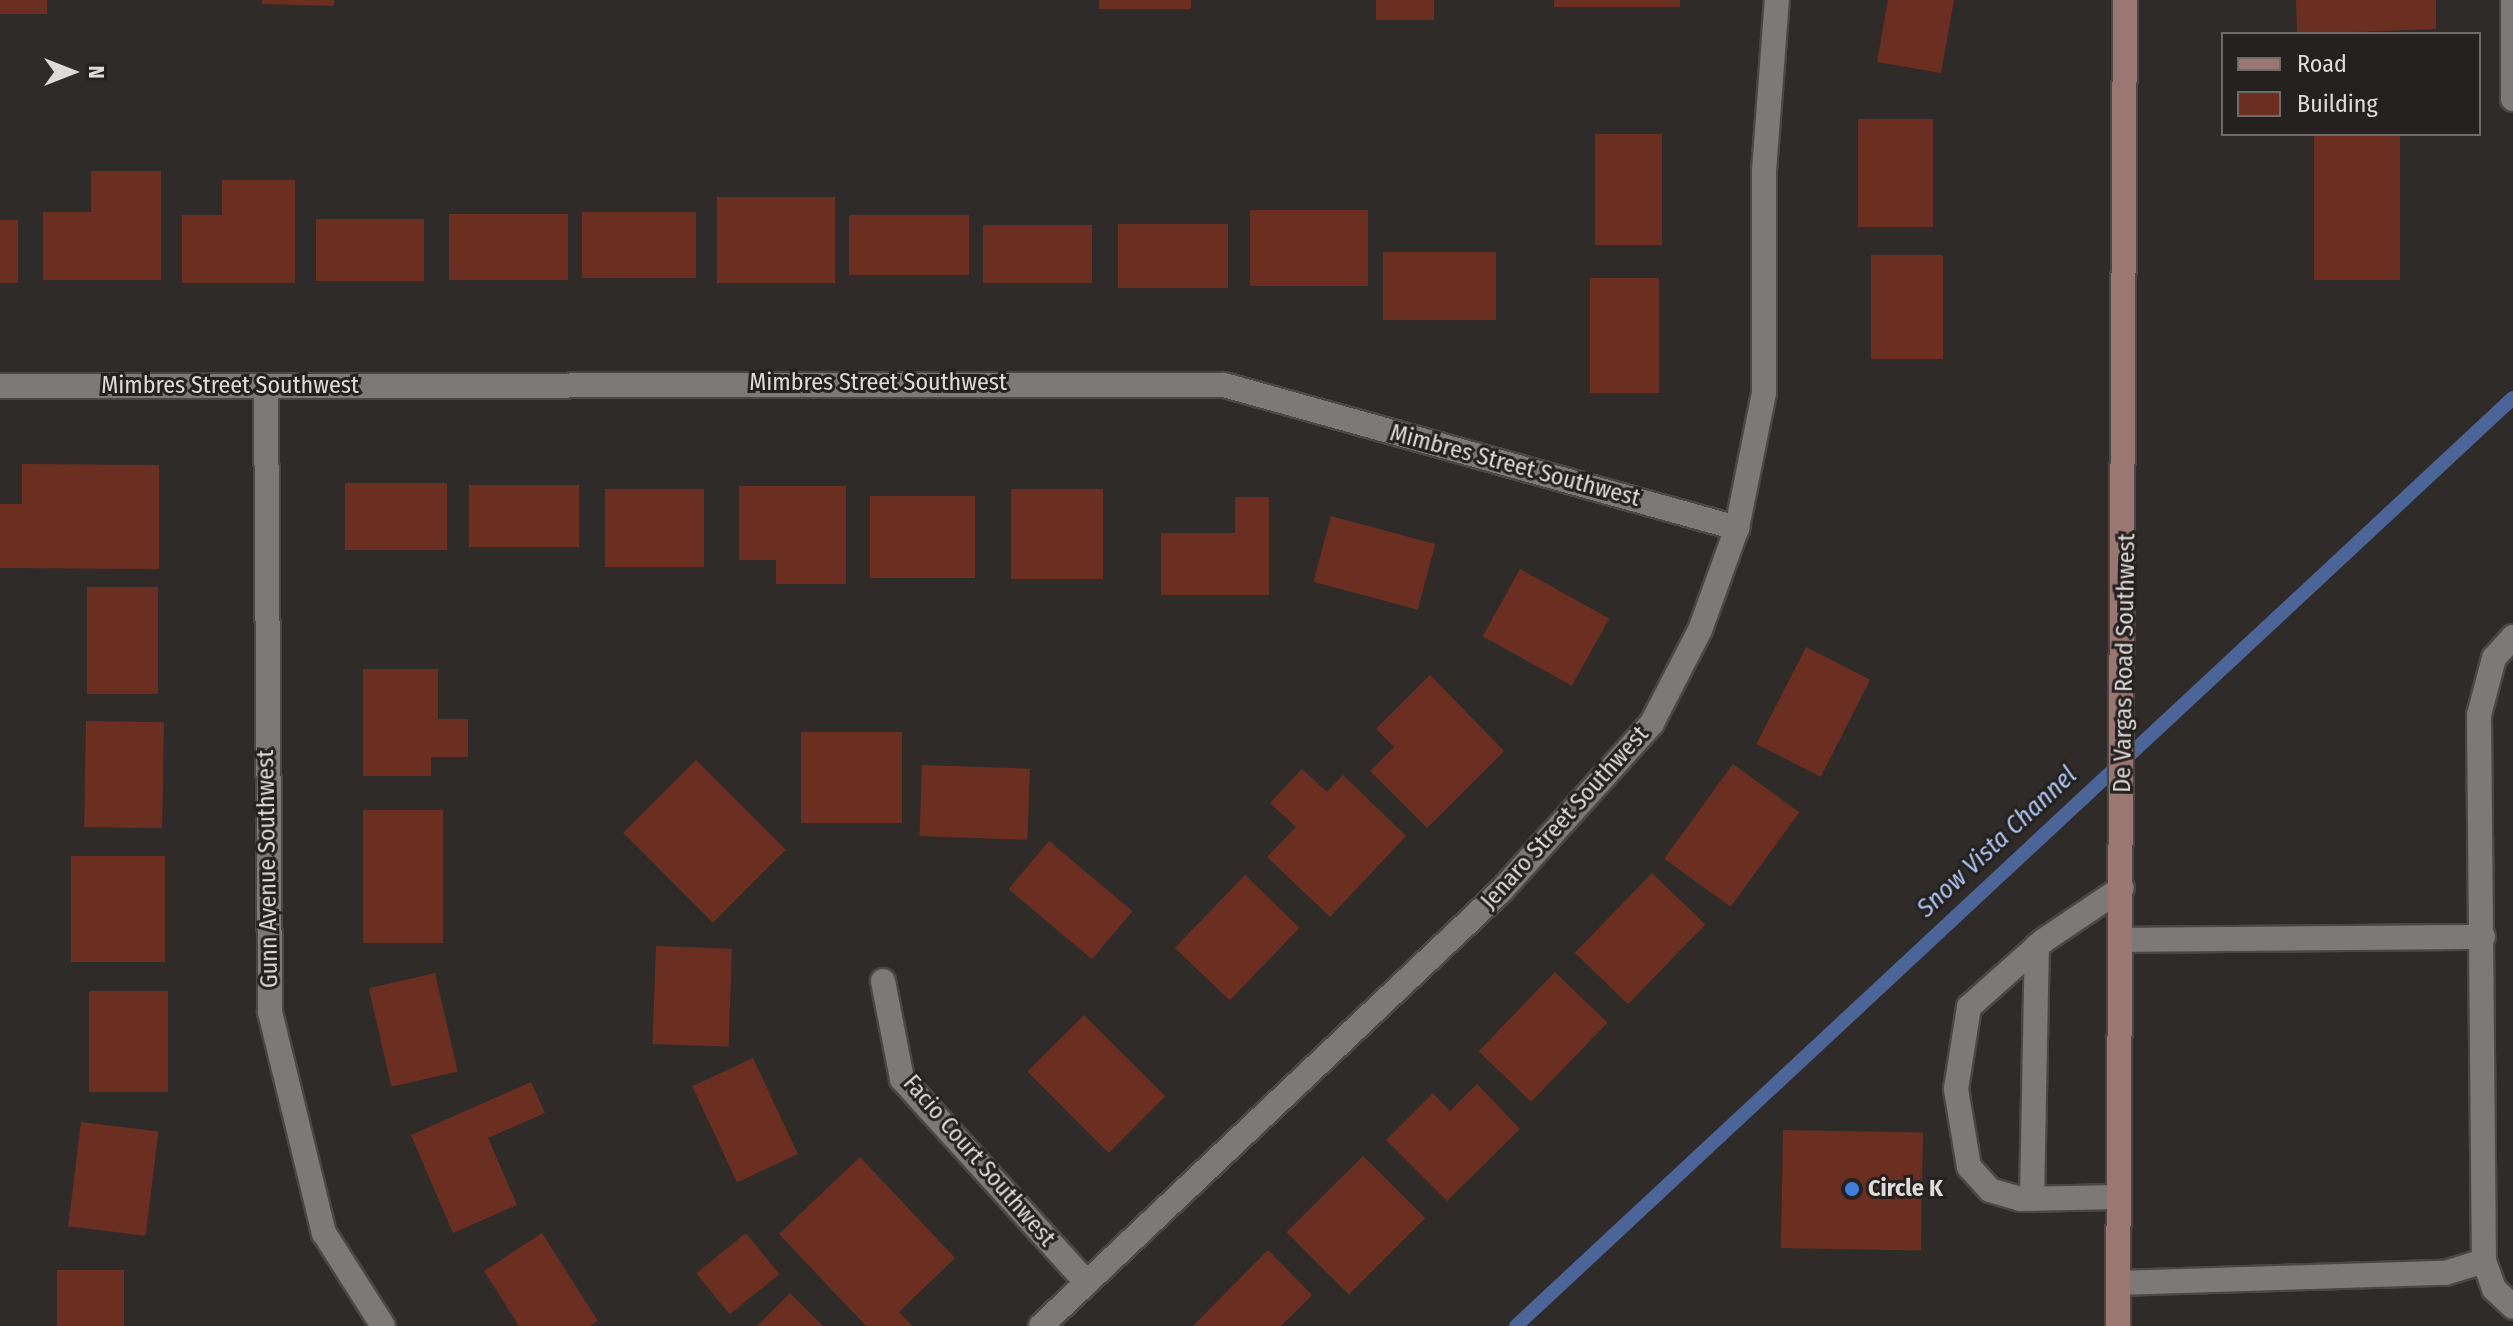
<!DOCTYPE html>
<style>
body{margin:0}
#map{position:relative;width:2513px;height:1326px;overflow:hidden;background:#2e2b29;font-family:"Fira Sans Condensed",sans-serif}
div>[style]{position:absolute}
.stream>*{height:14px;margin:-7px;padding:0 7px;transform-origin:7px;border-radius:7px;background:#4b6599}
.building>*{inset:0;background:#6b2f21;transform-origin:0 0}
.roads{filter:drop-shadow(2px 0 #4a4745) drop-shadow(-2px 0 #4a4745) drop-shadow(0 2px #4a4745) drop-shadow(0 -2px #4a4745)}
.lane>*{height:24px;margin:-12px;padding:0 12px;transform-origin:12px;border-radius:12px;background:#7d7976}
.street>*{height:24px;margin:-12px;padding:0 12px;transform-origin:12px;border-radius:12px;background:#7d7976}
.secondary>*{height:24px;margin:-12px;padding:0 12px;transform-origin:12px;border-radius:12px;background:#9b7774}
.dots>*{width:22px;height:22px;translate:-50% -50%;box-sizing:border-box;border:4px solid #24211f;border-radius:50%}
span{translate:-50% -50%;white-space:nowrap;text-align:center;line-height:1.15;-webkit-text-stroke:6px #24211f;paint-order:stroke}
.street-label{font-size:24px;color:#dedbda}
.poi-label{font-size:24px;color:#dedbda;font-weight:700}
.left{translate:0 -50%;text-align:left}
.water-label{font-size:26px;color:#abc3f1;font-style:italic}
.legend{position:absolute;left:2221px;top:32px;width:260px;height:104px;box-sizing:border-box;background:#24211f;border:2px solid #6e6b6a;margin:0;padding:10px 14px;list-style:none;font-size:24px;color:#dedbda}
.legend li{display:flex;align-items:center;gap:16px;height:40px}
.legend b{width:40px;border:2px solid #6e6b6a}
.north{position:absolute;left:32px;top:32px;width:80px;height:80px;-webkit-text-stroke:6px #24211f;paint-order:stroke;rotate:90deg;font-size:22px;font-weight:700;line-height:32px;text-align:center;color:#dedbda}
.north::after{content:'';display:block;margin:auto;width:28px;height:36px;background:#dedbda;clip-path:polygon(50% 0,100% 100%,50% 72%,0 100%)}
</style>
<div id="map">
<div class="stream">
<i style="left:1516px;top:1326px;width:1362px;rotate:-42.95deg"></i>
</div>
<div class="building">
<i style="left:0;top:0;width:47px;height:14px"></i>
<i style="clip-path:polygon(262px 0,334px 0,334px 6px,262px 4px)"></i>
<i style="left:1099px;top:0;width:92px;height:9px"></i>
<i style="left:1376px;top:0;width:58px;height:20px"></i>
<i style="left:1554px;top:0;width:126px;height:7px"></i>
<i style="clip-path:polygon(1888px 0,1954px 0,1941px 73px,1877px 62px)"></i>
<i style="clip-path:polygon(2296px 0,2436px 0,2436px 29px,2297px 34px)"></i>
<i style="left:1858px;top:119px;width:75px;height:108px"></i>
<i style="left:1595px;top:134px;width:67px;height:111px"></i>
<i style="left:2314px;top:134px;width:86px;height:146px"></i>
<i style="clip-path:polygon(91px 171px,161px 171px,161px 280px,43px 280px,43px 212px,91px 212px)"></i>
<i style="clip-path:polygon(222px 180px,295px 180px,295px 283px,182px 283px,182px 215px,222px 215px)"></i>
<i style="left:717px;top:197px;width:118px;height:86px"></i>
<i style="left:1250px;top:210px;width:118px;height:76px"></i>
<i style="left:582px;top:212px;width:114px;height:66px"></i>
<i style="left:449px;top:214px;width:119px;height:66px"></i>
<i style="left:849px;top:215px;width:120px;height:60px"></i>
<i style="left:316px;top:219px;width:108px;height:62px"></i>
<i style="left:0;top:220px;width:18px;height:63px"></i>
<i style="left:1118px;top:224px;width:110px;height:64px"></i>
<i style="left:983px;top:225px;width:109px;height:58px"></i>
<i style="left:1383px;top:252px;width:113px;height:68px"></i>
<i style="left:1871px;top:255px;width:72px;height:104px"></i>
<i style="left:1590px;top:278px;width:69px;height:115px"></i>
<i style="clip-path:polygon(22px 464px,159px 465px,159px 569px,0 568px,0 504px,22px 504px)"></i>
<i style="left:345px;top:483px;width:102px;height:67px"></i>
<i style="left:469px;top:485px;width:110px;height:62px"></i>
<i style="clip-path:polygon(739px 486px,846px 486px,846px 584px,776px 584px,776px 560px,739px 560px)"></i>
<i style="left:605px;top:489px;width:99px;height:78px"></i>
<i style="left:1011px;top:489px;width:92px;height:90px"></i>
<i style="left:870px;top:496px;width:105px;height:82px"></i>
<i style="clip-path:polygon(1235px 497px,1269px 497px,1269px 595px,1161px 595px,1161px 533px,1235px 533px)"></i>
<i style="left:1331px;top:516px;width:108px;height:68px;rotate:15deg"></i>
<i style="left:1520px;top:569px;width:102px;height:77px;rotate:29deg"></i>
<i style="left:87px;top:587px;width:71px;height:107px"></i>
<i style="left:1806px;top:647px;width:72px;height:109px;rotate:27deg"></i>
<i style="clip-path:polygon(363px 669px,438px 669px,438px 719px,468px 719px,468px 757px,431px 757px,431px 776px,363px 776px)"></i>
<i style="clip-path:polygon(1430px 675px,1504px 751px,1427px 828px,1370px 771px,1394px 747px,1376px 729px)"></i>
<i style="left:86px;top:721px;width:78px;height:106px;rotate:1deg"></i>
<i style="left:801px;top:732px;width:101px;height:91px"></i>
<i style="left:696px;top:760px;width:127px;height:103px;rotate:45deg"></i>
<i style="left:1733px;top:764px;width:82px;height:117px;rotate:36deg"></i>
<i style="left:922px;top:765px;width:108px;height:71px;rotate:2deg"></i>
<i style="clip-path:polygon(1302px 769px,1327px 792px,1343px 775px,1406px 836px,1330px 917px,1267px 857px,1296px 827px,1270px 803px)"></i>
<i style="left:363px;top:810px;width:80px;height:133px"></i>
<i style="left:1049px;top:841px;width:109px;height:63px;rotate:40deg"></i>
<i style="left:71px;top:856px;width:94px;height:106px"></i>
<i style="left:1652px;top:873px;width:74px;height:111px;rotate:44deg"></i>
<i style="left:1245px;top:875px;width:76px;height:101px;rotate:44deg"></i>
<i style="left:656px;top:946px;width:76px;height:98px;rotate:2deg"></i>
<i style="left:1555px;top:972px;width:73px;height:110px;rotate:44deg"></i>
<i style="left:435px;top:973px;width:101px;height:68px;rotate:77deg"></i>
<i style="left:89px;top:991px;width:79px;height:101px"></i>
<i style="left:1084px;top:1015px;width:115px;height:80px;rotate:45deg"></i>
<i style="left:753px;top:1058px;width:106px;height:67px;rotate:65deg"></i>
<i style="clip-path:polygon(531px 1082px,545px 1113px,488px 1138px,517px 1205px,453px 1233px,411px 1135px)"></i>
<i style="clip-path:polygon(1477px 1084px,1520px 1129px,1447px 1201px,1386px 1140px,1433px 1093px,1450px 1111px)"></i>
<i style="left:81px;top:1122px;width:78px;height:105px;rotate:7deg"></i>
<i style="left:1783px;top:1130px;width:140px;height:118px;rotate:1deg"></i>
<i style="left:1363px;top:1156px;width:88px;height:108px;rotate:45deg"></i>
<i style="clip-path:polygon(860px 1157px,955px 1258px,899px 1312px,912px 1326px,866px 1326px,779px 1234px)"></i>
<i style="clip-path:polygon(542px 1233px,598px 1321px,590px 1326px,519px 1326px,484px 1271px)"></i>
<i style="left:746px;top:1233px;width:53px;height:64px;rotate:51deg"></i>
<i style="clip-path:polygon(1268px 1250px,1312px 1295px,1281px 1326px,1193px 1326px)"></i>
<i style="left:57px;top:1270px;width:67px;height:56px"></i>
<i style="clip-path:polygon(790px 1293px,823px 1326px,757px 1326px)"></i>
</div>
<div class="roads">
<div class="lane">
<i style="left:2513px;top:637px;width:28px;rotate:132deg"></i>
<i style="left:2494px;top:658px;width:59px;rotate:104.7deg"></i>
<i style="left:2479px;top:715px;width:546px;rotate:89.48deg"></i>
<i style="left:2484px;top:1261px;width:30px;rotate:70deg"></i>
<i style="left:2494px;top:1289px;width:26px;rotate:43deg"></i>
<i style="left:2122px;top:940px;width:361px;rotate:-0.5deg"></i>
<i style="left:2119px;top:1197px;width:98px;rotate:178.8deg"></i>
<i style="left:2021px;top:1199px;width:32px;rotate:-164deg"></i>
<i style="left:1990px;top:1190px;width:31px;rotate:-132deg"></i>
<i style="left:1969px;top:1167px;width:79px;rotate:-99.5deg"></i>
<i style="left:1956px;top:1089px;width:83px;rotate:-81deg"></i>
<i style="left:1969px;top:1007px;width:99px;rotate:-41.7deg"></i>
<i style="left:2043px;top:941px;width:95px;rotate:-33.9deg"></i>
<i style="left:2032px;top:1199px;width:253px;rotate:-88.9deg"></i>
<i style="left:2118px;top:1283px;width:327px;rotate:-1.8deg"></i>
<i style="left:2445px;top:1273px;width:41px;rotate:-17.1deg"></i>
</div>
<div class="street">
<i style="left:2513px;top:0;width:99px;rotate:90deg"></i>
<i style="left:0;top:386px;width:1224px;rotate:-0.05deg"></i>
<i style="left:1224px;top:385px;width:533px;rotate:15.58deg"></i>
<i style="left:266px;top:387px;width:625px;rotate:89.63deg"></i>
<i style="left:270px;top:1012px;width:228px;rotate:76.3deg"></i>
<i style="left:324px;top:1233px;width:110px;rotate:57.6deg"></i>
<i style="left:883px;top:981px;width:100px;rotate:79deg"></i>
<i style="left:902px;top:1079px;width:275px;rotate:47.8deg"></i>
<i style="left:1041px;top:1326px;width:632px;rotate:-43.4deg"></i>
<i style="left:1500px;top:892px;width:227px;rotate:-48deg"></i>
<i style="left:1652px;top:723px;width:105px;rotate:-62.7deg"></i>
<i style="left:1700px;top:630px;width:109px;rotate:-70.1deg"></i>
<i style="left:1737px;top:528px;width:138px;rotate:-78.7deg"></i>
<i style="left:1764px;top:393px;width:222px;rotate:-90deg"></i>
<i style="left:1764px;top:171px;width:171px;rotate:-85.7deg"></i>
</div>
<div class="secondary">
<i style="left:2118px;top:1326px;width:1326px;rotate:-89.7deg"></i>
</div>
</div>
<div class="dots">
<i style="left:1852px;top:1189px;background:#3f7fe0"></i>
</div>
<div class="street-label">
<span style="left:878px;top:383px">Mimbres Street Southwest</span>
<span style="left:230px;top:386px">Mimbres Street Southwest</span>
<span style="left:1515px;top:466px;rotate:15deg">Mimbres Street Southwest</span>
<span style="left:2125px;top:663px;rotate:-89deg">De Vargas Road Southwest</span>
<span style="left:1565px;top:818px;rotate:-48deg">Jenaro Street Southwest</span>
<span style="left:268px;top:869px;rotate:-91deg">Gunn Avenue Southwest</span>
<span style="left:979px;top:1161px;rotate:49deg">Facio Court Southwest</span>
</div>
<div class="poi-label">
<span class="left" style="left:1868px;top:1189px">Circle K</span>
</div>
<div class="water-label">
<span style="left:1997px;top:842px;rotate:-43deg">Snow Vista Channel</span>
</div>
<ul class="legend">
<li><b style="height:10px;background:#9b7774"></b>Road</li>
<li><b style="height:22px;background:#6b2f21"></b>Building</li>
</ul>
<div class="north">N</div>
</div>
